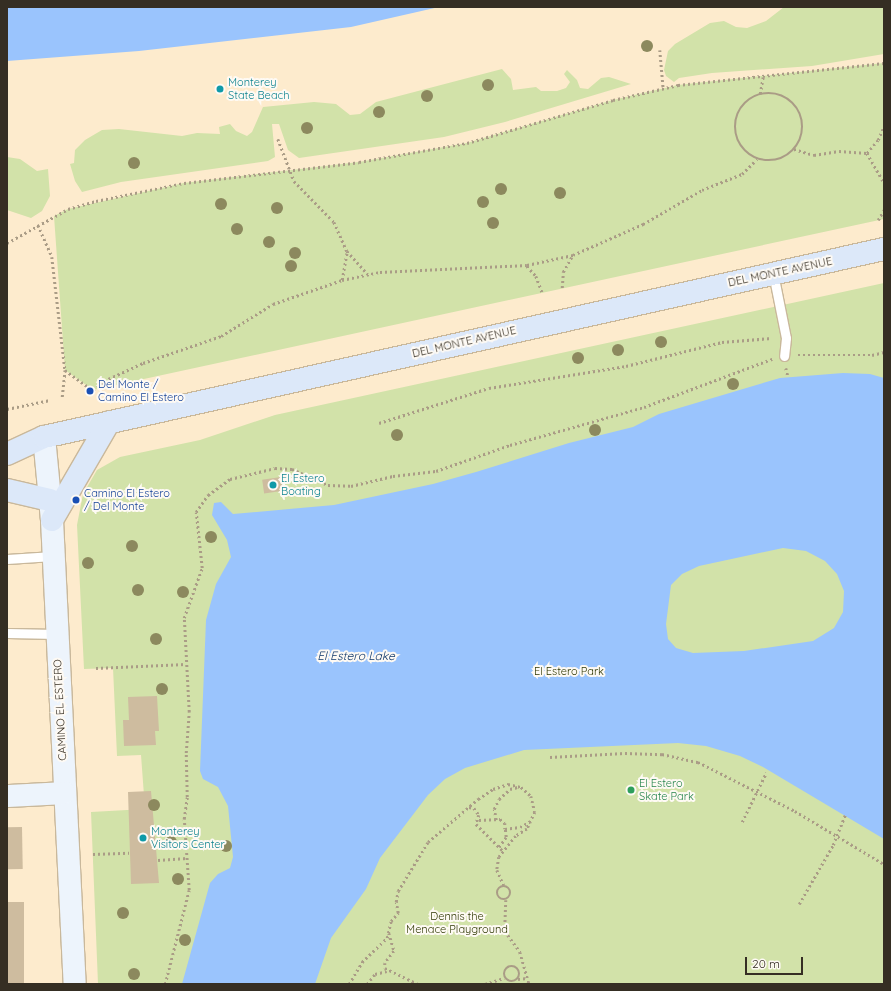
<!DOCTYPE html>
<style>
body{margin:0}
#map{position:relative;width:891px;height:991px;overflow:hidden;background:#fdebcd;font-family:Quicksand,sans-serif}
div>[style]{position:absolute}
.green>*{inset:0;background:#d2e2a9}
.water>*{inset:0;background:#9ac4fd}
.building>*{inset:0;background:#cebc9f;transform-origin:0 0}
.path>*{height:2.5px;margin-top:-1.25px;transform-origin:0;background:repeating-linear-gradient(90deg,#aa9c86 0 2px,transparent 0 5px)}
.path>.ring{margin:-1.25px;padding:0;box-sizing:content-box;background:none;border:2.5px solid #aa9c86;border-radius:50%}
.roads{filter:drop-shadow(1px 0 #c9b89b) drop-shadow(-1px 0 #c9b89b) drop-shadow(0 1px #c9b89b) drop-shadow(0 -1px #c9b89b)}
.lane>*{height:9px;margin:-4.5px;padding:0 4.5px;transform-origin:4.5px;border-radius:4.5px;background:#fff}
.secondary>*{height:22px;margin:-11px;padding:0 11px;transform-origin:11px;border-radius:11px;background:#edf4fc}
.primary>*{height:22px;margin:-11px;padding:0 11px;transform-origin:11px;border-radius:11px;background:#dce8f9}
.trees>*{width:12px;height:12px;margin:-6px;border-radius:50%;background:#8c895e}
.dots>*{width:11px;height:11px;translate:-50% -50%;box-sizing:border-box;border:2px solid #fefaf4;border-radius:50%}
span{translate:-50% -50%;white-space:nowrap;text-align:center;line-height:1.15;-webkit-text-stroke:4px #fefaf4;paint-order:stroke}
.culture-label{font-size:11px;color:#0d838f}
.left{translate:0 -50%;text-align:left}
.street-label{font-size:11px;color:#352e23}
.transit-label{font-size:11px;color:#164399}
.park-label{font-size:11px;color:#303904}
.leisure-label{font-size:11px;color:#27864d}
.water-label{font-size:12px;color:#10386a;font-style:italic}
.frame{position:absolute;inset:0;border:8px solid #352e23;pointer-events:none}
.scale{position:absolute;left:745px;top:957px;width:58px;height:18px;box-sizing:border-box;border:2px solid #352e23;border-top:0;padding-left:5px;font-size:12px;line-height:14px;white-space:nowrap;color:#352e23;-webkit-text-stroke:3px #fefaf4;paint-order:stroke}
</style>
<div id="map">
<div class="green">
<i style="clip-path:polygon(784px 7px,884px 7px,884px 54px,812px 66px,712px 73px,679px 78px,674px 82px,666px 76px,664px 70px,668px 51px,675px 44px,710px 23px,724px 21px,736px 27px,747px 28px,766px 21px)"></i>
<i style="clip-path:polygon(884px 63px,884px 219px,93px 390px,65px 370px,54px 216px,68px 209px,184px 183px,359px 162px,467px 143px,613px 100px,678px 85px)"></i>
<i style="clip-path:polygon(502px 69px,511px 79px,513px 90px,536px 87px,541px 91px,557px 91px,566px 88px,570px 82px,564px 74px,567px 70px,577px 80px,580px 88px,588px 89px,601px 78px,609px 77px,631px 84px,505px 122px,444px 137px,299px 158px,288px 150px,279px 124px,272px 124px,275px 157px,268px 161px,121px 182px,82px 192px,75px 181px,70px 164px,74px 163px,75px 150px,85px 140px,102px 130px,119px 129px,182px 136px,197px 133px,220px 134px,219px 127px,230px 124px,236px 131px,247px 136px,252px 132px,263px 107px,314px 102px,336px 104px,350px 115px,360px 114px,376px 102px)"></i>
<i style="clip-path:polygon(7px 157px,20px 159px,37px 171px,48px 169px,50px 196px,42px 211px,31px 218px,7px 210px)"></i>
<i style="clip-path:polygon(884px 283px,884px 984px,98px 984px,91px 812px,145px 809px,141px 755px,117px 756px,113px 668px,84px 669px,77px 525px,83px 494px,97px 470px,120px 457px,200px 440px,275px 415px)"></i>
</div>
<div class="water">
<i style="clip-path:polygon(7px 7px,439px 7px,351px 27px,139px 51px,7px 61px)"></i>
<i style="clip-path:polygon(evenodd,843px 373px,870px 374px,884px 378px,884px 839px,763px 767px,740px 756px,706px 746px,678px 743px,524px 750px,465px 768px,445px 779px,428px 795px,380px 858px,366px 889px,331px 938px,315px 984px,182px 984px,210px 883px,218px 874px,230px 868px,233px 857px,228px 806px,218px 787px,203px 779px,200px 771px,206px 620px,216px 584px,231px 557px,227px 540px,212px 515px,214px 503px,221px 502px,233px 514px,334px 505px,433px 484px,476px 472px,569px 443px,633px 427px,659px 414px,780px 378px,843px 373px,783px 548px,806px 551px,825px 561px,837px 574px,844px 591px,843px 612px,834px 628px,813px 641px,744px 651px,693px 653px,676px 648px,668px 639px,666px 624px,671px 585px,682px 574px,699px 566px,783px 548px)"></i>
</div>
<div class="building">
<i style="left:281px;top:477px;width:14px;height:19px;rotate:82deg"></i>
<i style="clip-path:polygon(157px 696px,159px 731px,155px 731px,156px 745px,124px 746px,123px 720px,129px 720px,128px 697px)"></i>
<i style="clip-path:polygon(151px 791px,159px 883px,131px 884px,128px 792px)"></i>
<i style="left:22px;top:827px;width:42px;height:15px;rotate:89deg"></i>
<i style="left:7px;top:902px;width:17px;height:82px"></i>
</div>
<div class="path">
<i style="left:660px;top:50px;width:38px;rotate:85deg"></i>
<i class="ring" style="left:735px;top:93px;width:65.5px;height:65.5px"></i>
<i style="left:760px;top:94px;width:17px;rotate:-80deg"></i>
<i style="left:278px;top:139px;width:45px;rotate:69.1deg"></i>
<i style="left:294px;top:181px;width:57px;rotate:45.7deg"></i>
<i style="left:334px;top:222px;width:32px;rotate:66deg"></i>
<i style="left:347px;top:251px;width:31px;rotate:48deg"></i>
<i style="left:794px;top:149px;width:21px;rotate:17deg"></i>
<i style="left:814px;top:155px;width:25px;rotate:-9deg"></i>
<i style="left:839px;top:151px;width:28px;rotate:4deg"></i>
<i style="left:867px;top:153px;width:17px;rotate:-50deg"></i>
<i style="left:878px;top:140px;width:15px;rotate:-67deg"></i>
<i style="left:867px;top:153px;width:34px;rotate:60deg"></i>
<i style="left:878px;top:220px;width:12px;rotate:-59deg"></i>
<i style="left:38px;top:225px;width:35px;rotate:66deg"></i>
<i style="left:52px;top:257px;width:114px;rotate:83.4deg"></i>
<i style="left:65px;top:370px;width:34px;rotate:36deg"></i>
<i style="left:93px;top:390px;width:14px;rotate:-39deg"></i>
<i style="left:104px;top:381px;width:43px;rotate:-24.8deg"></i>
<i style="left:143px;top:363px;width:83px;rotate:-19.1deg"></i>
<i style="left:221px;top:336px;width:61px;rotate:-31.6deg"></i>
<i style="left:273px;top:304px;width:73px;rotate:-19.2deg"></i>
<i style="left:342px;top:280px;width:39px;rotate:-12deg"></i>
<i style="left:380px;top:272px;width:147px;rotate:-2.7deg"></i>
<i style="left:527px;top:265px;width:47px;rotate:-12.3deg"></i>
<i style="left:573px;top:255px;width:77px;rotate:-23.9deg"></i>
<i style="left:643px;top:224px;width:68px;rotate:-30deg"></i>
<i style="left:702px;top:190px;width:43px;rotate:-21.8deg"></i>
<i style="left:742px;top:174px;width:21px;rotate:-45deg"></i>
<i style="left:7px;top:243px;width:70px;rotate:-29.1deg"></i>
<i style="left:68px;top:209px;width:29px;rotate:-16deg"></i>
<i style="left:96px;top:201px;width:90px;rotate:-11.6deg"></i>
<i style="left:184px;top:183px;width:176px;rotate:-6.8deg"></i>
<i style="left:359px;top:162px;width:110px;rotate:-10deg"></i>
<i style="left:467px;top:143px;width:152px;rotate:-16.4deg"></i>
<i style="left:613px;top:100px;width:67px;rotate:-13deg"></i>
<i style="left:678px;top:85px;width:207px;rotate:-6.1deg"></i>
<i style="left:527px;top:266px;width:13px;rotate:48deg"></i>
<i style="left:536px;top:276px;width:17px;rotate:69deg"></i>
<i style="left:342px;top:280px;width:29px;rotate:-80deg"></i>
<i style="left:562px;top:288px;width:16px;rotate:-86deg"></i>
<i style="left:563px;top:272px;width:20px;rotate:-60deg"></i>
<i style="left:798px;top:355px;width:74px"></i>
<i style="left:872px;top:355px;width:12px;rotate:-14deg"></i>
<i style="left:786px;top:368px;width:8px;rotate:76deg"></i>
<i style="left:62px;top:397px;width:27px;rotate:-84deg"></i>
<i style="left:7px;top:409px;width:44px;rotate:-11.8deg"></i>
<i style="left:379px;top:423px;width:115px;rotate:-17.7deg"></i>
<i style="left:489px;top:388px;width:139px;rotate:-9.1deg"></i>
<i style="left:626px;top:366px;width:99px;rotate:-14deg"></i>
<i style="left:722px;top:342px;width:50px;rotate:-4.6deg"></i>
<i style="left:96px;top:668px;width:90px;rotate:-2.5deg"></i>
<i style="left:550px;top:757px;width:75px;rotate:-3.1deg"></i>
<i style="left:625px;top:753px;width:37px;rotate:2deg"></i>
<i style="left:662px;top:754px;width:37px;rotate:13deg"></i>
<i style="left:698px;top:762px;width:109px;rotate:26.8deg"></i>
<i style="left:795px;top:811px;width:104px;rotate:30.8deg"></i>
<i style="left:469px;top:807px;width:5px;rotate:11deg"></i>
<i style="left:474px;top:808px;width:9px;rotate:54deg"></i>
<i style="left:479px;top:815px;width:9px;rotate:108deg"></i>
<i style="left:476px;top:824px;width:38px;rotate:45deg"></i>
<i style="left:479px;top:820px;width:21px;rotate:-3deg"></i>
<i style="left:500px;top:819px;width:6px;rotate:39deg"></i>
<i style="left:505px;top:823px;width:6px;rotate:90deg"></i>
<i style="left:496px;top:820px;width:11px;rotate:-100deg"></i>
<i style="left:494px;top:809px;width:11px;rotate:-63deg"></i>
<i style="left:499px;top:799px;width:15px;rotate:-42deg"></i>
<i style="left:510px;top:789px;width:8px;rotate:-14deg"></i>
<i style="left:742px;top:822px;width:55px;rotate:-63.9deg"></i>
<i style="left:499px;top:847px;width:12px;rotate:-55deg"></i>
<i style="left:506px;top:837px;width:8px;rotate:-97deg"></i>
<i style="left:505px;top:829px;width:15px;rotate:-8deg"></i>
<i style="left:520px;top:827px;width:13px;rotate:-29deg"></i>
<i style="left:93px;top:854px;width:36px;rotate:-2deg"></i>
<i style="left:158px;top:860px;width:29px;rotate:-4deg"></i>
<i class="ring" style="left:497px;top:886px;width:11.5px;height:11.5px"></i>
<i style="left:506px;top:900px;width:31px;rotate:92deg"></i>
<i style="left:505px;top:931px;width:26px;rotate:54deg"></i>
<i style="left:520px;top:952px;width:33px;rotate:74deg"></i>
<i style="left:799px;top:904px;width:68px;rotate:-60deg"></i>
<i style="left:833px;top:845px;width:32px;rotate:-68deg"></i>
<i style="left:389px;top:933px;width:19px;rotate:74deg"></i>
<i style="left:394px;top:951px;width:15px;rotate:127deg"></i>
<i style="left:385px;top:963px;width:5px;rotate:90deg"></i>
<i style="left:385px;top:968px;width:37px;rotate:26deg"></i>
<i class="ring" style="left:504px;top:966px;width:13.5px;height:13.5px"></i>
<i style="left:518px;top:979px;width:9px;rotate:-6deg"></i>
<i style="left:165px;top:984px;width:97px;rotate:-75.7deg"></i>
<i style="left:189px;top:890px;width:71px;rotate:-94deg"></i>
<i style="left:184px;top:819px;width:22px;rotate:-82deg"></i>
<i style="left:187px;top:797px;width:44px;rotate:-91.3deg"></i>
<i style="left:186px;top:753px;width:41px;rotate:-85.8deg"></i>
<i style="left:189px;top:712px;width:94px;rotate:-93deg"></i>
<i style="left:184px;top:618px;width:53px;rotate:-70.2deg"></i>
<i style="left:202px;top:568px;width:56px;rotate:-96.1deg"></i>
<i style="left:196px;top:512px;width:21px;rotate:-55deg"></i>
<i style="left:208px;top:495px;width:27px;rotate:-36deg"></i>
<i style="left:230px;top:479px;width:46px;rotate:-13.7deg"></i>
<i style="left:275px;top:468px;width:17px;rotate:3deg"></i>
<i style="left:292px;top:469px;width:39px;rotate:24deg"></i>
<i style="left:328px;top:485px;width:23px;rotate:2deg"></i>
<i style="left:351px;top:486px;width:43px;rotate:-13.4deg"></i>
<i style="left:393px;top:476px;width:43px;rotate:-6.6deg"></i>
<i style="left:436px;top:471px;width:78px;rotate:-19.4deg"></i>
<i style="left:510px;top:445px;width:139px;rotate:-15.8deg"></i>
<i style="left:644px;top:407px;width:137px;rotate:-20.6deg"></i>
<i style="left:349px;top:984px;width:26px;rotate:-59deg"></i>
<i style="left:362px;top:962px;width:35px;rotate:-44deg"></i>
<i style="left:387px;top:938px;width:17px;rotate:-77deg"></i>
<i style="left:391px;top:921px;width:11px;rotate:-49deg"></i>
<i style="left:398px;top:913px;width:11px;rotate:-100deg"></i>
<i style="left:396px;top:902px;width:11px;rotate:-80deg"></i>
<i style="left:398px;top:891px;width:57px;rotate:-58.5deg"></i>
<i style="left:428px;top:842px;width:66px;rotate:-40.7deg"></i>
<i style="left:478px;top:799px;width:18px;rotate:-34deg"></i>
<i style="left:493px;top:789px;width:16px;rotate:-18deg"></i>
<i style="left:508px;top:784px;width:13px;rotate:13deg"></i>
<i style="left:521px;top:787px;width:13px;rotate:42deg"></i>
<i style="left:531px;top:796px;width:16px;rotate:76deg"></i>
<i style="left:535px;top:812px;width:19px;rotate:115deg"></i>
<i style="left:527px;top:829px;width:13px;rotate:148deg"></i>
<i style="left:516px;top:836px;width:27px;rotate:129deg"></i>
<i style="left:499px;top:857px;width:13px;rotate:99deg"></i>
<i style="left:497px;top:870px;width:17px;rotate:66deg"></i>
<i style="left:367px;top:984px;width:13px;rotate:-51deg"></i>
<i style="left:375px;top:974px;width:12px;rotate:-14deg"></i>
<i style="left:485px;top:984px;width:20px;rotate:-18deg"></i>
</div>
<div class="roads">
<div class="lane">
<i style="left:773px;top:273px;width:66px;rotate:78.7deg"></i>
<i style="left:786px;top:338px;width:18px;rotate:96deg"></i>
<i style="left:7px;top:559px;width:46px;rotate:-3.7deg"></i>
<i style="left:7px;top:633px;width:50px;rotate:1.1deg"></i>
</div>
<div class="secondary">
<i style="left:44px;top:437px;width:83px;rotate:84.5deg"></i>
<i style="left:52px;top:520px;width:465px;rotate:87.2deg"></i>
<i style="left:7px;top:796px;width:57px;rotate:-3deg"></i>
</div>
<div class="primary">
<i style="left:7px;top:454px;width:41px;rotate:-24.7deg"></i>
<i style="left:44px;top:437px;width:861px;rotate:-12.62deg"></i>
<i style="left:7px;top:490px;width:44px;rotate:13.1deg"></i>
<i style="left:52px;top:520px;width:113px;rotate:-59.8deg"></i>
</div>
</div>
<div class="trees">
<i style="left:647px;top:46px"></i>
<i style="left:488px;top:85px"></i>
<i style="left:427px;top:96px"></i>
<i style="left:379px;top:112px"></i>
<i style="left:307px;top:128px"></i>
<i style="left:134px;top:163px"></i>
<i style="left:501px;top:189px"></i>
<i style="left:560px;top:193px"></i>
<i style="left:483px;top:202px"></i>
<i style="left:221px;top:204px"></i>
<i style="left:277px;top:208px"></i>
<i style="left:493px;top:223px"></i>
<i style="left:237px;top:229px"></i>
<i style="left:269px;top:242px"></i>
<i style="left:295px;top:253px"></i>
<i style="left:291px;top:266px"></i>
<i style="left:661px;top:342px"></i>
<i style="left:618px;top:350px"></i>
<i style="left:578px;top:358px"></i>
<i style="left:733px;top:384px"></i>
<i style="left:595px;top:430px"></i>
<i style="left:397px;top:435px"></i>
<i style="left:211px;top:537px"></i>
<i style="left:132px;top:546px"></i>
<i style="left:88px;top:563px"></i>
<i style="left:138px;top:590px"></i>
<i style="left:183px;top:592px"></i>
<i style="left:156px;top:639px"></i>
<i style="left:162px;top:689px"></i>
<i style="left:154px;top:805px"></i>
<i style="left:171px;top:842px"></i>
<i style="left:226px;top:846px"></i>
<i style="left:178px;top:879px"></i>
<i style="left:123px;top:913px"></i>
<i style="left:185px;top:940px"></i>
<i style="left:134px;top:974px"></i>
</div>
<div class="dots">
<i style="left:220px;top:89px;background:#0f9aa8"></i>
<i style="left:90px;top:391px;background:#1a4fb4"></i>
<i style="left:273px;top:485px;background:#0f9aa8"></i>
<i style="left:76px;top:500px;background:#1a4fb4"></i>
<i style="left:631px;top:790px;background:#2e9e5b"></i>
<i style="left:143px;top:838px;background:#0f9aa8"></i>
</div>
<div class="culture-label">
<span class="left" style="left:228px;top:89px">Monterey<br>State Beach</span>
<span class="left" style="left:281px;top:485px">El Estero<br>Boating</span>
<span class="left" style="left:151px;top:838px">Monterey<br>Visitors Center</span>
</div>
<div class="street-label">
<span style="left:780px;top:272px;rotate:-12deg">DEL MONTE AVENUE</span>
<span style="left:464px;top:342px;rotate:-13deg">DEL MONTE AVENUE</span>
<span style="left:60px;top:710px;rotate:-93deg">CAMINO EL ESTERO</span>
</div>
<div class="transit-label">
<span class="left" style="left:98px;top:391px">Del Monte /<br>Camino El Estero</span>
<span class="left" style="left:84px;top:500px">Camino El Estero<br>/ Del Monte</span>
</div>
<div class="park-label">
<span style="left:569px;top:671px">El Estero Park</span>
<span style="left:457px;top:923px">Dennis the<br>Menace Playground</span>
</div>
<div class="leisure-label">
<span class="left" style="left:639px;top:790px">El Estero<br>Skate Park</span>
</div>
<div class="water-label">
<span style="left:356px;top:656px">El Estero Lake</span>
</div>
<div class="frame"></div>
<div class="scale">20 m</div>
</div>
